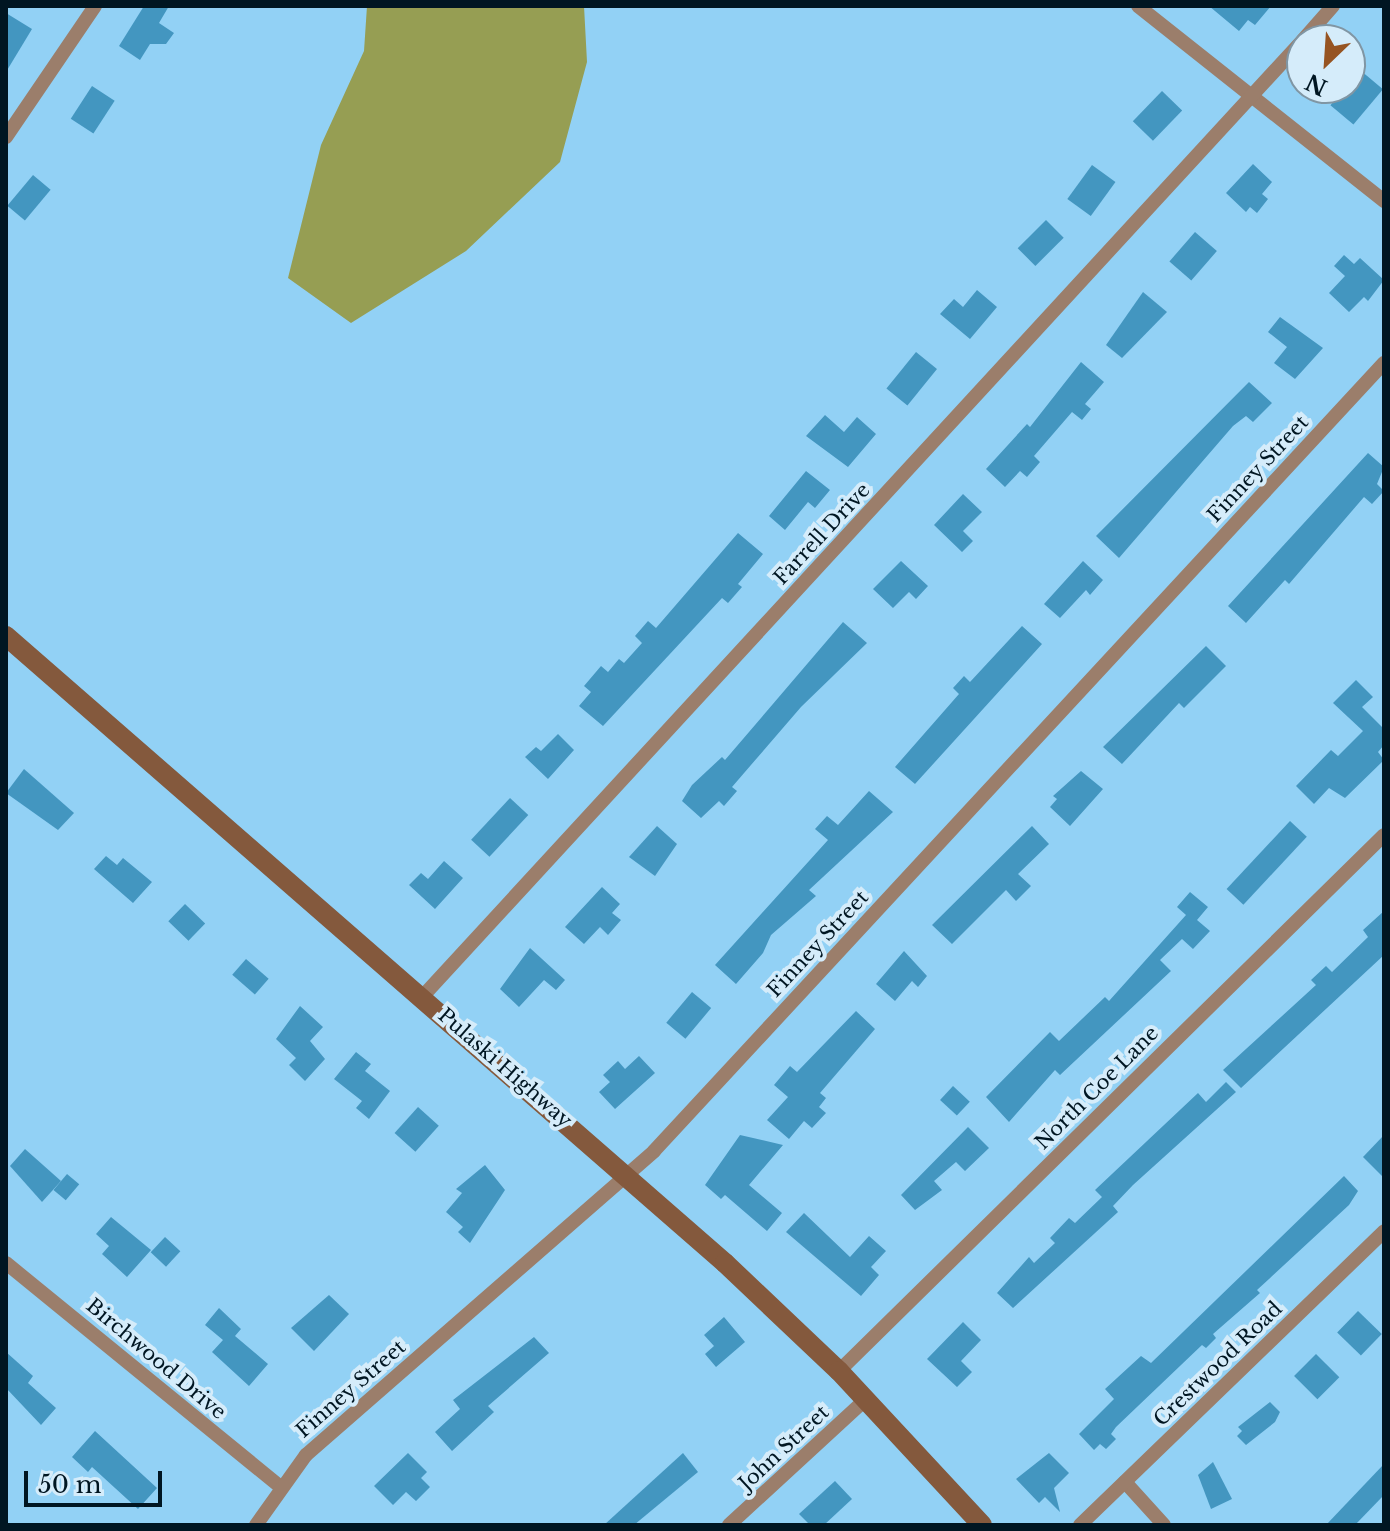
<!DOCTYPE html>
<style>
body{margin:0}
#map{position:relative;width:1390px;height:1531px;overflow:hidden;background:#92d1f5;font-family:"Libre Baskerville",serif}
div>[style]{position:absolute}
.green>*{inset:0;background:#969e53}
.building>*{inset:0;background:#4396c0;transform-origin:0 0}
.minor>*{height:14px;margin:-7px;padding:0 7px;transform-origin:7px;border-radius:7px;background:#9b7e6b}
.secondary>*{height:20px;margin:-10px;padding:0 10px;transform-origin:10px;border-radius:10px;background:#84593d}
span{translate:-50% -50%;white-space:nowrap;text-align:center;line-height:1.15;-webkit-text-stroke:8px #d5ecfa;paint-order:stroke}
.street-label{font-size:20px;color:#001622}
.frame{position:absolute;inset:0;border:8px solid #001622;pointer-events:none}
.north{position:absolute;left:1286px;top:24px;width:80px;height:80px;box-sizing:border-box;background:#d5ecfa;border:2px solid #8096a4;border-radius:50%;rotate:205deg;font-size:22px;font-weight:700;line-height:32px;text-align:center;color:#001622}
.north::after{content:'';display:block;margin:auto;width:28px;height:36px;background:#965422;clip-path:polygon(50% 0,100% 100%,50% 72%,0 100%)}
.scale{position:absolute;left:24px;top:1471px;width:138px;height:36px;box-sizing:border-box;border:4px solid #001622;border-top:0;padding-left:10px;font-size:24px;line-height:28px;white-space:nowrap;color:#001622;-webkit-text-stroke:6px #d5ecfa;paint-order:stroke}
</style>
<div id="map">
<div class="green">
<i style="clip-path:polygon(367px 6px,584px 6px,587px 62px,560px 162px,466px 251px,351px 323px,288px 278px,321px 145px,364px 51px)"></i>
</div>
<div class="building">
<i style="clip-path:polygon(144px 6px,169px 6px,159px 23px,174px 33px,166px 44px,150px 44px,140px 60px,119px 46px)"></i>
<i style="clip-path:polygon(1209px 6px,1271px 6px,1255px 25px,1248px 20px,1239px 31px)"></i>
<i style="clip-path:polygon(6px 13px,32px 29px,6px 72px)"></i>
<i style="left:1360px;top:70px;width:30px;height:46px;rotate:40deg"></i>
<i style="left:92px;top:86px;width:27px;height:39px;rotate:33deg"></i>
<i style="left:1162px;top:91px;width:28px;height:42px;rotate:44deg"></i>
<i style="clip-path:polygon(1253px 164px,1272px 182px,1262px 194px,1268px 199px,1257px 213px,1250px 207px,1246px 212px,1226px 193px)"></i>
<i style="left:1092px;top:165px;width:29px;height:42px;rotate:36deg"></i>
<i style="left:33px;top:175px;width:23px;height:40px;rotate:40deg"></i>
<i style="left:1046px;top:220px;width:25px;height:40px;rotate:45deg"></i>
<i style="left:1195px;top:232px;width:29px;height:39px;rotate:41deg"></i>
<i style="clip-path:polygon(1344px 255px,1354px 264px,1360px 258px,1384px 280px,1368px 301px,1364px 297px,1349px 312px,1329px 293px,1345px 276px,1334px 266px)"></i>
<i style="clip-path:polygon(977px 290px,997px 307px,970px 339px,940px 314px,954px 299px,963px 307px)"></i>
<i style="clip-path:polygon(1143px 292px,1167px 312px,1122px 358px,1106px 345px)"></i>
<i style="clip-path:polygon(1280px 317px,1323px 348px,1295px 379px,1274px 363px,1287px 347px,1268px 332px)"></i>
<i style="left:916px;top:352px;width:27px;height:47px;rotate:39deg"></i>
<i style="clip-path:polygon(1081px 362px,1104px 382px,1085px 404px,1091px 409px,1082px 420px,1072px 412px,1034px 456px,1040px 462px,1027px 477px,1020px 471px,1005px 487px,986px 469px,1027px 424px,1030px 427px)"></i>
<i style="clip-path:polygon(1249px 382px,1272px 403px,1253px 422px,1246px 416px,1233px 426px,1119px 558px,1096px 536px)"></i>
<i style="clip-path:polygon(825px 415px,844px 432px,857px 417px,876px 434px,848px 467px,806px 436px)"></i>
<i style="clip-path:polygon(1368px 453px,1384px 467px,1377px 484px,1384px 491px,1372px 504px,1364px 497px,1289px 584px,1285px 580px,1246px 623px,1228px 606px)"></i>
<i style="clip-path:polygon(806px 471px,830px 490px,815px 508px,808px 502px,785px 530px,769px 516px)"></i>
<i style="clip-path:polygon(963px 494px,982px 512px,963px 531px,973px 541px,962px 552px,934px 525px)"></i>
<i style="clip-path:polygon(738px 533px,763px 554px,738px 584px,742px 587px,728px 603px,722px 598px,603px 726px,579px 706px,591px 692px,584px 686px,601px 666px,608px 672px,619px 659px,624px 663px,642px 643px,635px 636px,648px 621px,656px 628px)"></i>
<i style="clip-path:polygon(901px 561px,928px 586px,916px 599px,909px 592px,893px 608px,873px 589px)"></i>
<i style="clip-path:polygon(1083px 561px,1103px 580px,1090px 595px,1086px 590px,1060px 618px,1044px 604px)"></i>
<i style="clip-path:polygon(843px 622px,867px 643px,801px 707px,732px 787px,737px 791px,724px 806px,719px 801px,701px 818px,682px 801px,692px 785px,722px 757px,725px 760px)"></i>
<i style="clip-path:polygon(1022px 626px,1042px 644px,915px 784px,895px 767px,959px 694px,953px 688px,964px 676px,970px 682px)"></i>
<i style="clip-path:polygon(1206px 646px,1226px 666px,1184px 708px,1179px 703px,1122px 764px,1103px 747px)"></i>
<i style="clip-path:polygon(1356px 680px,1373px 697px,1362px 707px,1384px 729px,1384px 745px,1378px 752px,1384px 760px,1345px 798px,1329px 788px,1314px 804px,1296px 786px,1331px 750px,1338px 756px,1363px 731px,1333px 703px)"></i>
<i style="clip-path:polygon(558px 734px,574px 750px,548px 779px,525px 757px,536px 747px,541px 751px)"></i>
<i style="clip-path:polygon(24px 769px,74px 813px,58px 830px,6px 793px)"></i>
<i style="clip-path:polygon(1081px 771px,1103px 789px,1070px 826px,1050px 807px,1057px 799px,1053px 796px)"></i>
<i style="clip-path:polygon(869px 791px,893px 812px,809px 890px,816px 896px,771px 935px,763px 953px,736px 984px,715px 965px,828px 840px,815px 829px,827px 816px,838px 825px)"></i>
<i style="left:510px;top:798px;width:25px;height:57px;rotate:43deg"></i>
<i style="left:1290px;top:821px;width:23px;height:93px;rotate:43deg"></i>
<i style="clip-path:polygon(657px 826px,677px 844px,655px 876px,629px 857px)"></i>
<i style="clip-path:polygon(1032px 826px,1049px 844px,1018px 874px,1031px 886px,1016px 901px,1006px 890px,952px 944px,932px 925px)"></i>
<i style="clip-path:polygon(106px 856px,117px 865px,123px 858px,152px 882px,133px 903px,94px 869px)"></i>
<i style="clip-path:polygon(444px 861px,463px 878px,435px 909px,409px 885px,421px 873px,428px 879px)"></i>
<i style="clip-path:polygon(602px 887px,620px 904px,612px 913px,621px 920px,608px 935px,600px 927px,584px 944px,565px 927px)"></i>
<i style="clip-path:polygon(1190px 892px,1208px 907px,1197px 920px,1210px 931px,1193px 949px,1182px 939px,1160px 960px,1171px 971px,1060px 1075px,1055px 1070px,1009px 1122px,986px 1097px,1050px 1032px,1059px 1041px,1105px 997px,1109px 1001px,1186px 915px,1177px 907px)"></i>
<i style="left:185px;top:904px;width:28px;height:24px;rotate:44deg"></i>
<i style="clip-path:polygon(1384px 911px,1384px 955px,1241px 1088px,1223px 1070px,1316px 985px,1311px 980px,1326px 966px,1332px 972px,1368px 937px,1363px 930px)"></i>
<i style="clip-path:polygon(530px 948px,565px 980px,556px 990px,544px 980px,519px 1007px,500px 989px)"></i>
<i style="clip-path:polygon(904px 951px,927px 976px,918px 987px,912px 981px,895px 1001px,876px 984px)"></i>
<i style="left:246px;top:959px;width:30px;height:21px;rotate:41deg"></i>
<i style="left:692px;top:992px;width:25px;height:40px;rotate:40deg"></i>
<i style="clip-path:polygon(300px 1006px,323px 1027px,310px 1041px,325px 1059px,305px 1081px,289px 1065px,296px 1058px,276px 1039px)"></i>
<i style="clip-path:polygon(856px 1011px,875px 1029px,820px 1093px,826px 1098px,819px 1107px,826px 1113px,812px 1128px,804px 1121px,789px 1139px,767px 1120px,788px 1097px,774px 1085px,790px 1066px,797px 1072px)"></i>
<i style="clip-path:polygon(356px 1052px,371px 1064px,365px 1071px,390px 1091px,369px 1119px,356px 1108px,362px 1101px,334px 1079px)"></i>
<i style="clip-path:polygon(639px 1056px,655px 1073px,615px 1109px,599px 1092px,610px 1082px,603px 1075px,618px 1061px,625px 1069px)"></i>
<i style="clip-path:polygon(1226px 1082px,1236px 1092px,1133px 1185px,1113px 1206px,1118px 1212px,1013px 1308px,997px 1293px,1029px 1257px,1034px 1263px,1055px 1243px,1050px 1238px,1069px 1218px,1075px 1223px,1102px 1197px,1095px 1190px,1198px 1093px,1206px 1102px)"></i>
<i style="left:953px;top:1086px;width:23px;height:19px;rotate:43deg"></i>
<i style="left:418px;top:1107px;width:28px;height:35px;rotate:42deg"></i>
<i style="clip-path:polygon(968px 1127px,989px 1148px,965px 1171px,956px 1162px,934px 1181px,942px 1190px,915px 1210px,901px 1195px)"></i>
<i style="clip-path:polygon(740px 1135px,783px 1145px,749px 1185px,782px 1213px,767px 1231px,725px 1195px,721px 1199px,705px 1185px)"></i>
<i style="clip-path:polygon(1384px 1135px,1384px 1178px,1363px 1157px)"></i>
<i style="clip-path:polygon(25px 1149px,61px 1181px,42px 1202px,10px 1166px)"></i>
<i style="clip-path:polygon(485px 1165px,505px 1190px,470px 1243px,458px 1232px,463px 1227px,446px 1212px,462px 1193px,456px 1189px)"></i>
<i style="left:67px;top:1174px;width:16px;height:21px;rotate:40deg"></i>
<i style="clip-path:polygon(1344px 1176px,1358px 1191px,1349px 1205px,1257px 1290px,1260px 1293px,1213px 1334px,1216px 1338px,1206px 1348px,1202px 1345px,1116px 1427px,1111px 1434px,1116px 1439px,1106px 1449px,1100px 1444px,1094px 1450px,1079px 1434px,1114px 1399px,1105px 1389px,1141px 1356px,1151px 1363px)"></i>
<i style="clip-path:polygon(804px 1213px,850px 1257px,869px 1236px,886px 1251px,871px 1267px,879px 1275px,861px 1296px,786px 1232px)"></i>
<i style="clip-path:polygon(111px 1217px,151px 1250px,127px 1277px,102px 1254px,109px 1246px,96px 1234px)"></i>
<i style="left:165px;top:1237px;width:21px;height:21px;rotate:43deg"></i>
<i style="clip-path:polygon(329px 1295px,349px 1314px,314px 1351px,291px 1328px)"></i>
<i style="clip-path:polygon(219px 1308px,241px 1329px,235px 1336px,268px 1364px,249px 1386px,212px 1352px,223px 1340px,205px 1325px)"></i>
<i style="left:1358px;top:1311px;width:33px;height:30px;rotate:44deg"></i>
<i style="clip-path:polygon(724px 1317px,745px 1342px,716px 1367px,705px 1354px,714px 1346px,704px 1335px)"></i>
<i style="clip-path:polygon(963px 1322px,981px 1340px,961px 1361px,972px 1372px,957px 1387px,927px 1359px)"></i>
<i style="clip-path:polygon(534px 1337px,549px 1353px,488px 1406px,494px 1412px,452px 1451px,435px 1432px,460px 1409px,453px 1400px)"></i>
<i style="clip-path:polygon(6px 1352px,33px 1376px,28px 1383px,56px 1408px,41px 1425px,6px 1388px)"></i>
<i style="left:1316px;top:1354px;width:33px;height:31px;rotate:45deg"></i>
<i style="clip-path:polygon(1270px 1402px,1280px 1412px,1275px 1422px,1246px 1445px,1237px 1436px,1242px 1431px,1238px 1427px)"></i>
<i style="clip-path:polygon(95px 1431px,157px 1488px,138px 1509px,92px 1467px,88px 1472px,72px 1457px)"></i>
<i style="clip-path:polygon(408px 1453px,427px 1472px,421px 1478px,430px 1487px,416px 1501px,406px 1492px,393px 1505px,374px 1486px)"></i>
<i style="clip-path:polygon(683px 1453px,698px 1472px,634px 1525px,604px 1525px)"></i>
<i style="clip-path:polygon(1049px 1453px,1069px 1473px,1054px 1488px,1060px 1512px,1045px 1497px,1039px 1503px,1016px 1479px)"></i>
<i style="clip-path:polygon(1213px 1462px,1232px 1499px,1211px 1509px,1198px 1475px)"></i>
<i style="clip-path:polygon(1384px 1464px,1384px 1495px,1355px 1525px,1326px 1525px)"></i>
<i style="clip-path:polygon(835px 1481px,852px 1499px,824px 1525px,810px 1525px,799px 1514px)"></i>
</div>
<div class="minor">
<i style="left:1138px;top:6px;width:314px;rotate:38.4deg"></i>
<i style="left:1303px;top:40px;width:45px;rotate:-48.6deg"></i>
<i style="left:6px;top:137px;width:158px;rotate:-55.8deg"></i>
<i style="left:423px;top:996px;width:1298px;rotate:-47.37deg"></i>
<i style="left:6px;top:1263px;width:353px;rotate:39.2deg"></i>
<i style="left:839px;top:1371px;width:764px;rotate:-44.52deg"></i>
<i style="left:1125px;top:1482px;width:58px;rotate:47.8deg"></i>
<i style="left:256px;top:1525px;width:86px;rotate:-54.5deg"></i>
<i style="left:306px;top:1455px;width:462px;rotate:-41.1deg"></i>
<i style="left:654px;top:1151px;width:1074px;rotate:-47.19deg"></i>
<i style="left:729px;top:1525px;width:186px;rotate:-42.6deg"></i>
<i style="left:1080px;top:1525px;width:423px;rotate:-44deg"></i>
</div>
<div class="secondary">
<i style="left:6px;top:636px;width:954px;rotate:41.09deg"></i>
<i style="left:725px;top:1263px;width:157px;rotate:43.5deg"></i>
<i style="left:839px;top:1371px;width:210px;rotate:47.1deg"></i>
</div>
<div class="street-label">
<span style="left:1258px;top:469px;rotate:-47deg">Finney Street</span>
<span style="left:822px;top:534px;rotate:-47deg">Farrell Drive</span>
<span style="left:818px;top:944px;rotate:-47deg">Finney Street</span>
<span style="left:505px;top:1068px;rotate:41deg">Pulaski Highway</span>
<span style="left:1097px;top:1088px;rotate:-45deg">North Coe Lane</span>
<span style="left:156px;top:1359px;rotate:40deg">Birchwood Drive</span>
<span style="left:1218px;top:1364px;rotate:-44deg">Crestwood Road</span>
<span style="left:351px;top:1389px;rotate:-41deg">Finney Street</span>
<span style="left:784px;top:1448px;rotate:-43deg">John Street</span>
</div>
<div class="frame"></div>
<div class="north">N</div>
<div class="scale">50 m</div>
</div>
